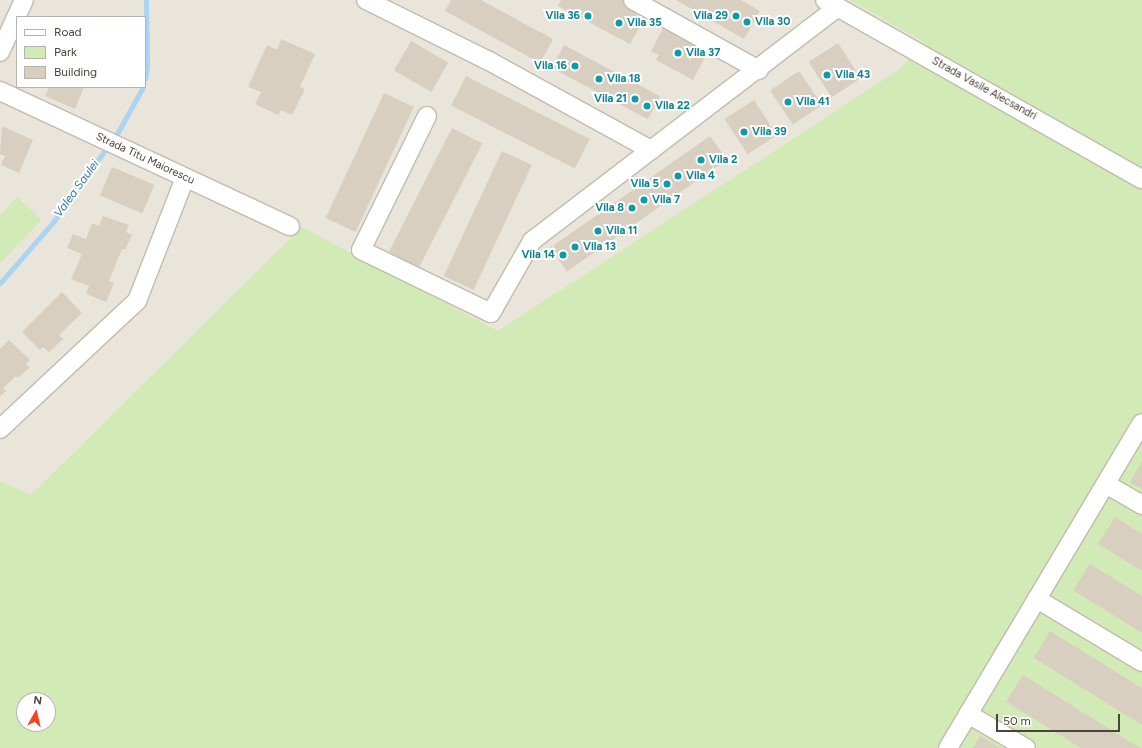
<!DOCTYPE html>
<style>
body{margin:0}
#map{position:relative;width:1142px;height:748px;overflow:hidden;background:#f6f3ec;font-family:Figtree,sans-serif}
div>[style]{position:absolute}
.residential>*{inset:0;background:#eae5da}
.green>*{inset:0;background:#d2eab5}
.stream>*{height:5px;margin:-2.5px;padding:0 2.5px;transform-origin:2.5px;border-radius:2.5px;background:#a9d4f2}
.building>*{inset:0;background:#d8cfc1;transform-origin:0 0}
.roads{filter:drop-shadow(1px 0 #c2bbae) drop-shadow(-1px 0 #c2bbae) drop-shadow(0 1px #c2bbae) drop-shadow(0 -1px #c2bbae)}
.street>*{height:18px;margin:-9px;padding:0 9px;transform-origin:9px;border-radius:9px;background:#fff}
.dots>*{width:11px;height:11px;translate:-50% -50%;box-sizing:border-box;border:2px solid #fff;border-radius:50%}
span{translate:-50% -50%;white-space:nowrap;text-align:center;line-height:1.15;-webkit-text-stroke:4px #fff;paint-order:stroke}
.culture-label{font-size:11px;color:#0d838f;font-weight:700}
.right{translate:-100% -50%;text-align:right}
.left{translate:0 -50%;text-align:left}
.street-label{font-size:11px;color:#4b4439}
.water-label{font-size:12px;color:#2e7ab2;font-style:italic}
.legend{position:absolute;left:16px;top:16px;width:130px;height:72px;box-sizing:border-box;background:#fff;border:1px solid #b7b4b0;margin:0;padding:5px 7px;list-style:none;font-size:12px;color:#4b4439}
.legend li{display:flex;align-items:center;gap:8px;height:20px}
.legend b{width:20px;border:1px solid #b7b4b0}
.north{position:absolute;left:16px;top:692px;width:40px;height:40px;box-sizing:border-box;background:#fff;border:1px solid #b7b4b0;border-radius:50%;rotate:8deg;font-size:11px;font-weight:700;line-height:16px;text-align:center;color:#4b4439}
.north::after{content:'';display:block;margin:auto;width:14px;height:18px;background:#fc3f1d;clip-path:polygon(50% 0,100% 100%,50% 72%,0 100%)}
.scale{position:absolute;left:996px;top:714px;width:124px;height:18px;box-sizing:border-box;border:2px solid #4b4439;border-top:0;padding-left:5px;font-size:12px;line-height:14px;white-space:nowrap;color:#4b4439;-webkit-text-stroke:3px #fff;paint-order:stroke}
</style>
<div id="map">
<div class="residential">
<i style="clip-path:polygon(evenodd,0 0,1142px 0,1142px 748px,0 748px,0 0,17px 17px,145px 17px,145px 87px,17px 87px,17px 17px,0 0,24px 700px,48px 700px,48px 724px,24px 724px,24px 700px)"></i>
</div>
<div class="green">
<i style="clip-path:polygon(evenodd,849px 0,1142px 0,1142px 748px,0 748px,0 481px,31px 495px,302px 227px,498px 331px,900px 69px,924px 42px,849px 0,24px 700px,48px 700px,48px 724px,24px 724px,24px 700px)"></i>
<i style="clip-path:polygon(17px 197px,42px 220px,0 263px,0 215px)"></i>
</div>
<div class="stream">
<i style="left:145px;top:79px;width:13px;rotate:-81deg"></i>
<i style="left:147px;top:66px;width:66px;rotate:-90.9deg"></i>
<i style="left:0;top:283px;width:82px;rotate:-48.9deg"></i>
<i style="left:54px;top:221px;width:110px;rotate:-54.3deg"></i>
<i style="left:118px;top:132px;width:51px;rotate:-60.9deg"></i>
</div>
<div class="building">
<i style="clip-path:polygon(451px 0,481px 0,553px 39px,540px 63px,445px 11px)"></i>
<i style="clip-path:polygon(561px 0,623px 0,639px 11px,635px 17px,643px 21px,630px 44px,558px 6px)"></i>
<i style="clip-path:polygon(676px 0,741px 0,760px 11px,744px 39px)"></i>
<i style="clip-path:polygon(664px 27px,703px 49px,700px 55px,704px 59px,693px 80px,656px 60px,659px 55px,651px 51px)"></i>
<i style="clip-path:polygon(281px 39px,315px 54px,300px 87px,305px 89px,292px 115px,281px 110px,278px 115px,255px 104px,261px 92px,248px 87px,267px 45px,277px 50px)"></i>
<i style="left:411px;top:41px;width:43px;height:34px;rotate:30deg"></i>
<i style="left:838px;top:43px;width:42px;height:35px;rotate:57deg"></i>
<i style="left:564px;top:45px;width:109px;height:26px;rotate:28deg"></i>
<i style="left:799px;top:71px;width:41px;height:35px;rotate:56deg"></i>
<i style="left:466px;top:76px;width:139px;height:33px;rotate:27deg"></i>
<i style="clip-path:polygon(49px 87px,84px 87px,75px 109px,45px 96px)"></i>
<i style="left:384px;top:93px;width:33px;height:138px;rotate:25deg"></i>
<i style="left:754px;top:100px;width:42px;height:35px;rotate:57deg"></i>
<i style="clip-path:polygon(2px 126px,33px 140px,19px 173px,1px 165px,5px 156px,0 154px)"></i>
<i style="left:452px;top:128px;width:34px;height:139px;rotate:27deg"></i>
<i style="left:710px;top:136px;width:29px;height:195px;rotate:55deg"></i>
<i style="left:502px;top:151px;width:33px;height:138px;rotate:25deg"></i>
<i style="left:112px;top:167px;width:46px;height:31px;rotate:23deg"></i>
<i style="clip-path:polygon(103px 216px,129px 225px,126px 232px,132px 235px,125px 250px,122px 249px,109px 281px,114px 283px,106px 302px,86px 294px,89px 286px,71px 279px,82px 254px,67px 248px,73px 234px,86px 239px,92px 223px,99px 226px)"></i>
<i style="clip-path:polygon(62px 292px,82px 313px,59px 335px,63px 339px,49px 352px,43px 347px,40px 350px,22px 332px)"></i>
<i style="clip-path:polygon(9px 340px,30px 360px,26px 364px,30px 367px,18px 378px,16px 376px,3px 388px,6px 391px,0 396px,0 349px)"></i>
<i style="clip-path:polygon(1142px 461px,1142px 489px,1130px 482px)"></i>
<i style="clip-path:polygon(1115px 517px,1142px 534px,1142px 571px,1098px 544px)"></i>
<i style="clip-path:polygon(1090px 564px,1142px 596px,1142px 633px,1073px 590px)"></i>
<i style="clip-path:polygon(1050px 631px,1142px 688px,1142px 725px,1034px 658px)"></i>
<i style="clip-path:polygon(1023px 675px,1108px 728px,1140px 748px,1081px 748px,1031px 717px,1006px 702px)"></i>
<i style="clip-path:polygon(980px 736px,997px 746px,1000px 748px,973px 748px)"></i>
</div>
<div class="roads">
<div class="street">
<i style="left:366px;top:0;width:137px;rotate:26.4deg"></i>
<i style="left:489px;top:61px;width:185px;rotate:28.8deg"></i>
<i style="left:633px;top:0;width:144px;rotate:29.1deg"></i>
<i style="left:825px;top:0;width:364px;rotate:29.5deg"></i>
<i style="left:0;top:52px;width:57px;rotate:-65.2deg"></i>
<i style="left:0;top:91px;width:320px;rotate:25deg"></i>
<i style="left:427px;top:116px;width:149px;rotate:116.2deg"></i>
<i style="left:361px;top:250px;width:144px;rotate:25.9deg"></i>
<i style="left:491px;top:313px;width:83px;rotate:-60.3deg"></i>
<i style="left:532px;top:241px;width:385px;rotate:-37.4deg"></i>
<i style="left:0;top:429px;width:187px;rotate:-43.1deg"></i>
<i style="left:137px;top:301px;width:132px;rotate:-68.7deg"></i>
<i style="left:1106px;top:484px;width:42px;rotate:30.3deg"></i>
<i style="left:1037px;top:599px;width:122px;rotate:31deg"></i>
<i style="left:968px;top:714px;width:67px;rotate:30.4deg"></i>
<i style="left:948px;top:748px;width:378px;rotate:-59.2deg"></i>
</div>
</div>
<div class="dots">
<i style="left:588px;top:16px;background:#0f9aa8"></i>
<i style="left:736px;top:16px;background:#0f9aa8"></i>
<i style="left:747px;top:22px;background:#0f9aa8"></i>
<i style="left:619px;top:23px;background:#0f9aa8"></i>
<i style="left:678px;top:53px;background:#0f9aa8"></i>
<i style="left:575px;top:66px;background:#0f9aa8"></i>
<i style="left:827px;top:75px;background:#0f9aa8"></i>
<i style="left:599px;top:79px;background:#0f9aa8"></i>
<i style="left:635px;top:99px;background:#0f9aa8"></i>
<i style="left:788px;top:102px;background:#0f9aa8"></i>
<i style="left:647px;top:106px;background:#0f9aa8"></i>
<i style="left:744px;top:132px;background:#0f9aa8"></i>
<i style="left:701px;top:160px;background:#0f9aa8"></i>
<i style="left:678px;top:176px;background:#0f9aa8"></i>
<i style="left:667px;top:184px;background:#0f9aa8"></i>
<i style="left:644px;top:200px;background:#0f9aa8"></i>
<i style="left:632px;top:208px;background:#0f9aa8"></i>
<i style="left:598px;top:231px;background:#0f9aa8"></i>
<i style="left:575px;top:247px;background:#0f9aa8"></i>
<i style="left:563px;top:255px;background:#0f9aa8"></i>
</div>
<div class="culture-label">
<span class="right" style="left:580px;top:16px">Vila 36</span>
<span class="right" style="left:728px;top:16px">Vila 29</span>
<span class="left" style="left:755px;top:22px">Vila 30</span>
<span class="left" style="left:627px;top:23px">Vila 35</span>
<span class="left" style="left:686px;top:53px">Vila 37</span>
<span class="right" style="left:567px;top:66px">Vila 16</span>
<span class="left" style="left:835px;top:75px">Vila 43</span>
<span class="left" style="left:607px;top:79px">Vila 18</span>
<span class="right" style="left:627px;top:99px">Vila 21</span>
<span class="left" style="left:796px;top:102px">Vila 41</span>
<span class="left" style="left:655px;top:106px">Vila 22</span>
<span class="left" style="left:752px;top:132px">Vila 39</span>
<span class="left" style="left:709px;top:160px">Vila 2</span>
<span class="left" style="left:686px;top:176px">Vila 4</span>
<span class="right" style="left:659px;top:184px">Vila 5</span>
<span class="left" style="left:652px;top:200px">Vila 7</span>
<span class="right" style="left:624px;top:208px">Vila 8</span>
<span class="left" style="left:606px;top:231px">Vila 11</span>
<span class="left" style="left:583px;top:247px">Vila 13</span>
<span class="right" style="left:555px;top:255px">Vila 14</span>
</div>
<div class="street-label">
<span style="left:984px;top:89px;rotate:29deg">Strada Vasile Alecsandri</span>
<span style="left:145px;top:159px;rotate:25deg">Strada Titu Maiorescu</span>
</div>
<div class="water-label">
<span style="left:77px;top:189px;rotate:-54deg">Valea Saulei</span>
</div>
<ul class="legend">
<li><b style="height:5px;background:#fff"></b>Road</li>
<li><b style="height:11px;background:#d2eab5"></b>Park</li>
<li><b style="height:11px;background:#d8cfc1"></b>Building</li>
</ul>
<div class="north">N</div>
<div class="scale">50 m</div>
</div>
